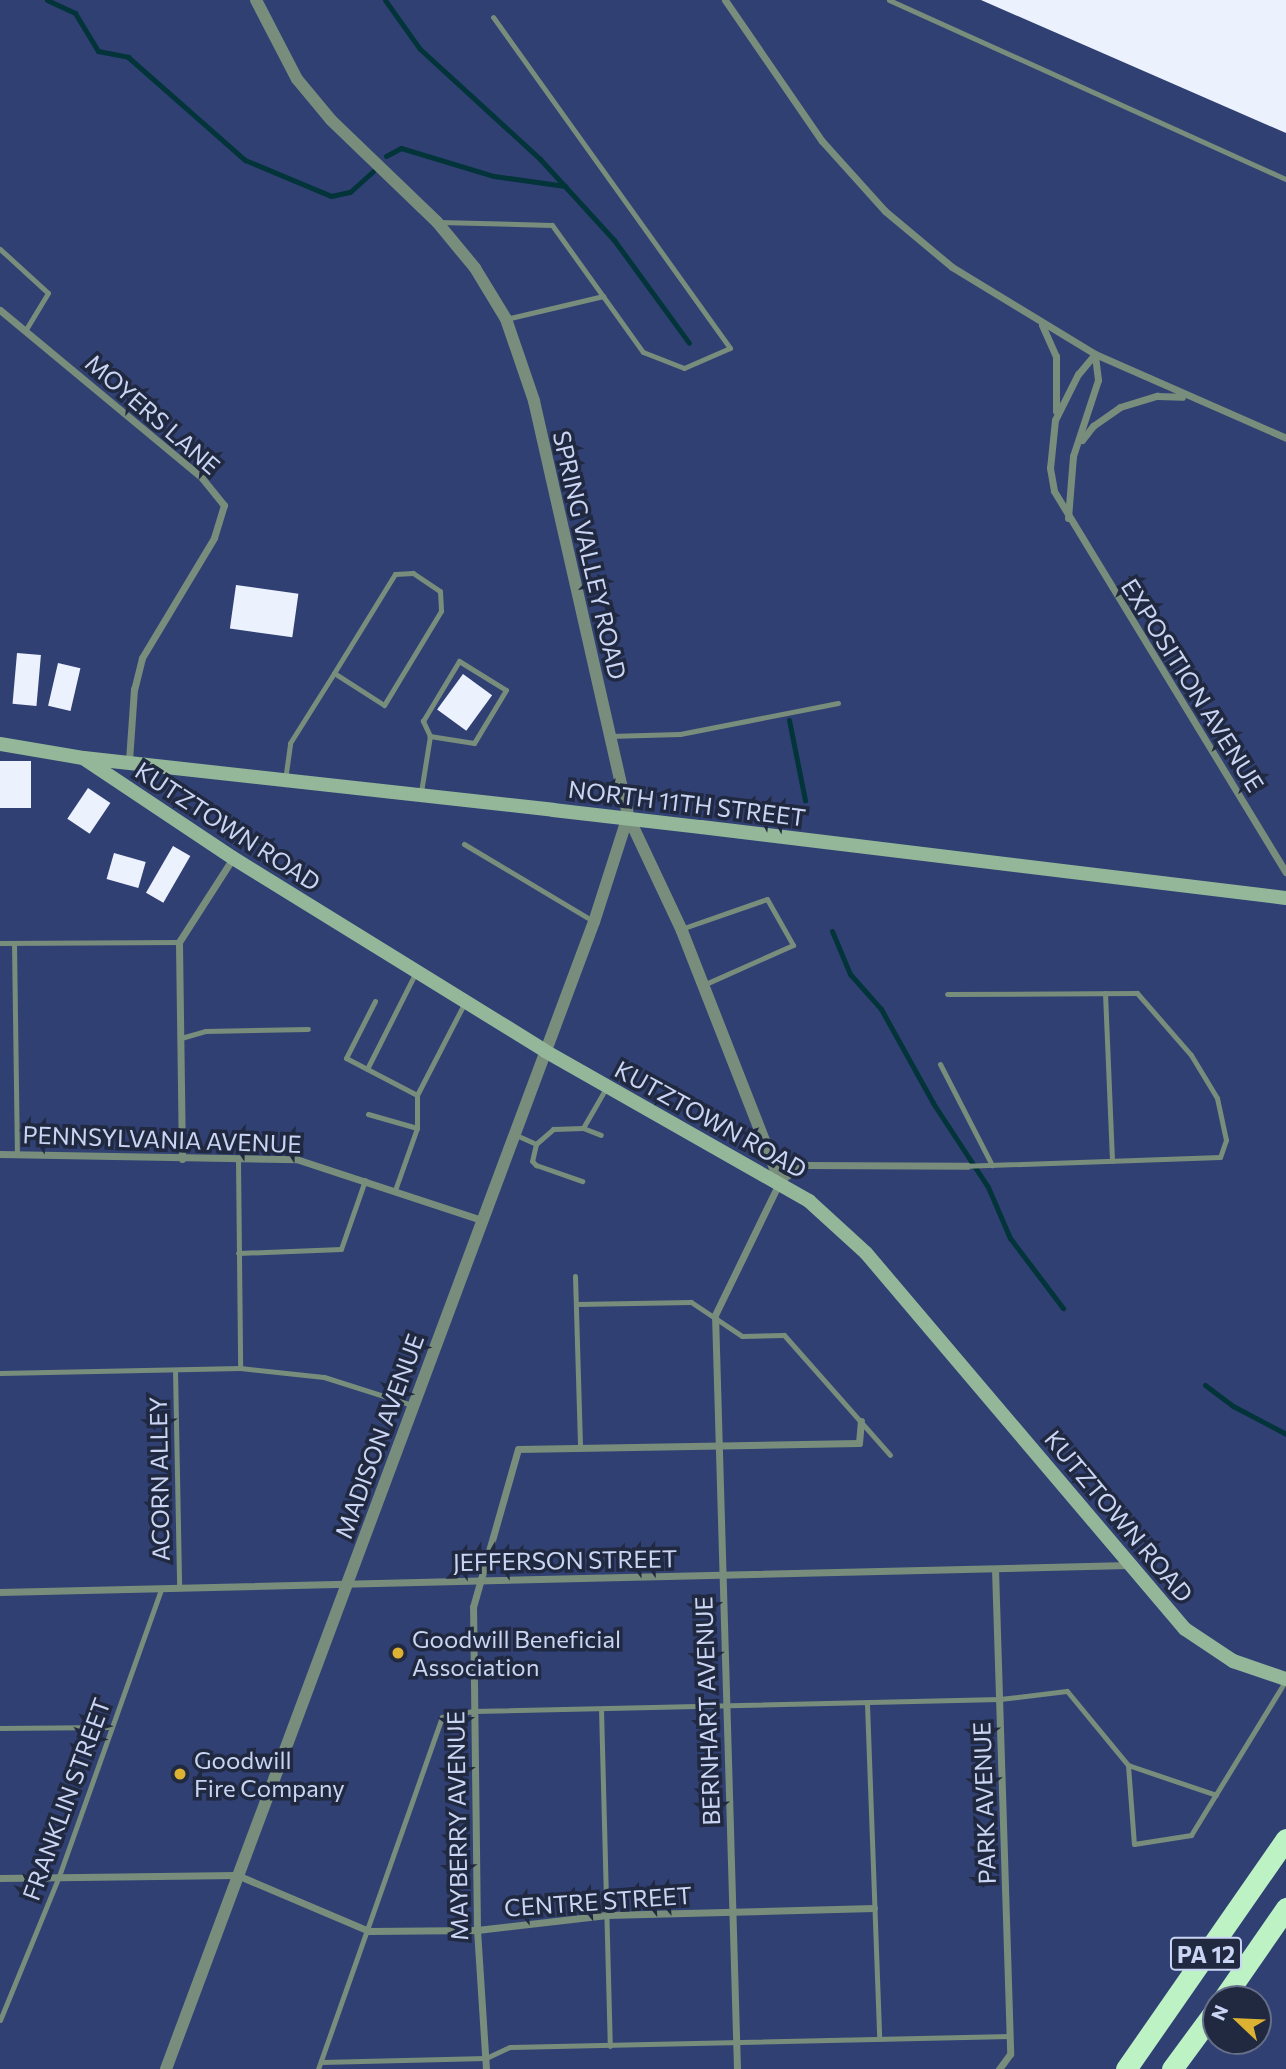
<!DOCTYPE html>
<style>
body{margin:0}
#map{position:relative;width:1286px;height:2069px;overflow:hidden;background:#304072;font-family:Commissioner,sans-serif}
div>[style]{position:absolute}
.stream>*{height:5px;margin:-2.5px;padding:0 2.5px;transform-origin:2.5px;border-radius:2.5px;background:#02343a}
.building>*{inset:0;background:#ecf1fe;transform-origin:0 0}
.service>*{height:5px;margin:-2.5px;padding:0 2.5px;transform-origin:2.5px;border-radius:2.5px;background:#788d7b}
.minor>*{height:7px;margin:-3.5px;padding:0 3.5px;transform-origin:3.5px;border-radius:3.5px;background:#788d7b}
.tertiary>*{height:12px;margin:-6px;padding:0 6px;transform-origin:6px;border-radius:6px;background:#788d7b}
.secondary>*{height:14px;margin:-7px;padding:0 7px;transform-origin:7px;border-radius:7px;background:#94b699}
.motorway>*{height:21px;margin:-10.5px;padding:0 10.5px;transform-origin:10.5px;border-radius:10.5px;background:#bdf2c4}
.secondary-bridge>*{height:14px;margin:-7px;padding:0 7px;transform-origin:7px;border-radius:7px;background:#94b699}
.dots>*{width:19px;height:19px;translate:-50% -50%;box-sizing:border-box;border:4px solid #212940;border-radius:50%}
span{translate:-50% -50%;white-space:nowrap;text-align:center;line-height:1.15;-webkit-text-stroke:7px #212940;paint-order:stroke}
.shield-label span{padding:2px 5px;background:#212940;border:2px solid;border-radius:5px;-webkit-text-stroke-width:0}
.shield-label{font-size:23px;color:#c9d5f3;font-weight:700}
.street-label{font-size:24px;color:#c9d5f3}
.poi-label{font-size:24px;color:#c9d5f3}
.left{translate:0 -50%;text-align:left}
.north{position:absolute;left:1202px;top:1985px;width:70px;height:70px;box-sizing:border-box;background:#212940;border:2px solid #646e88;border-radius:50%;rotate:293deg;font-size:19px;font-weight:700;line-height:28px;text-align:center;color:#c9d5f3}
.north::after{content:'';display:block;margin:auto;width:24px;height:32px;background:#ddb233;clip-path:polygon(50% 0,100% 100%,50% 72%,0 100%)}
</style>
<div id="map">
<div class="stream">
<i style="left:47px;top:0;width:31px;rotate:25deg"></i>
<i style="left:75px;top:13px;width:44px;rotate:58.8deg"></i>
<i style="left:98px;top:51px;width:31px;rotate:11deg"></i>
<i style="left:128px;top:57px;width:156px;rotate:41.4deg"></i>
<i style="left:245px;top:160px;width:93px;rotate:22.7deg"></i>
<i style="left:331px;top:196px;width:19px;rotate:-12deg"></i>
<i style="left:350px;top:192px;width:31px;rotate:-42deg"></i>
<i style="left:385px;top:0;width:60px;rotate:54.5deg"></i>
<i style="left:420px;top:49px;width:163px;rotate:42.5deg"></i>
<i style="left:540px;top:159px;width:110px;rotate:47.6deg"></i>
<i style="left:614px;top:240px;width:127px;rotate:53.9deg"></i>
<i style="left:386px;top:156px;width:17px;rotate:-28deg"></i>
<i style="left:401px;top:148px;width:97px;rotate:16.8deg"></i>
<i style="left:494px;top:176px;width:72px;rotate:8deg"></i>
<i style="left:789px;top:720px;width:82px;rotate:78.7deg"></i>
<i style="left:832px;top:931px;width:47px;rotate:67.3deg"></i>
<i style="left:850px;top:974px;width:47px;rotate:48.5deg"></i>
<i style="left:881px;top:1009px;width:107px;rotate:61deg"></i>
<i style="left:933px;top:1103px;width:100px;rotate:56.8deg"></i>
<i style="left:988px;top:1187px;width:56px;rotate:66.7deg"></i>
<i style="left:1010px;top:1238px;width:88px;rotate:52.9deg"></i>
<i style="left:1205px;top:1385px;width:35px;rotate:37deg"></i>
<i style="left:1233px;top:1406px;width:60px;rotate:27.8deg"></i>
</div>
<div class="building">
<i style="clip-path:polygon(981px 0,1286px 0,1286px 133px)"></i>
<i style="left:236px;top:585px;width:63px;height:44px;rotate:8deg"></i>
<i style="left:17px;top:653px;width:24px;height:51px;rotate:5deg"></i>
<i style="left:58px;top:663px;width:23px;height:44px;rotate:13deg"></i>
<i style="left:463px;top:674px;width:36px;height:44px;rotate:36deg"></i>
<i style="left:0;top:761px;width:31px;height:47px"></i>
<i style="left:88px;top:788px;width:27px;height:37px;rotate:34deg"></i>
<i style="left:173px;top:846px;width:20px;height:54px;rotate:30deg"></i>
<i style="left:114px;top:853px;width:33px;height:27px;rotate:16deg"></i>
</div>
<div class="service">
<i style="left:889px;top:0;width:435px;rotate:24.3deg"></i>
<i style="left:439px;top:222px;width:113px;rotate:1.5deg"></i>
<i style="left:552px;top:225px;width:156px;rotate:54.4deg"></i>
<i style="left:643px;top:352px;width:44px;rotate:21.3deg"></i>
<i style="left:684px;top:368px;width:50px;rotate:-23.5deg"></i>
<i style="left:730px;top:348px;width:407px;rotate:-125.6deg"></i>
<i style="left:0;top:249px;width:65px;rotate:42.5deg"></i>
<i style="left:48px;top:293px;width:44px;rotate:121.2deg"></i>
<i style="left:506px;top:319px;width:100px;rotate:-13.3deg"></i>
<i style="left:609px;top:736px;width:71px;rotate:-1.6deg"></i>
<i style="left:680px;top:734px;width:161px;rotate:-11.1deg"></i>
<i style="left:285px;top:780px;width:37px;rotate:-82deg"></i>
<i style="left:290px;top:743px;width:83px;rotate:-57.8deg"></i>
<i style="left:334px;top:673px;width:116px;rotate:-58.4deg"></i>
<i style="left:395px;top:574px;width:18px;rotate:-3deg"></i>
<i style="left:413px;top:573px;width:32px;rotate:34deg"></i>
<i style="left:440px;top:591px;width:20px;rotate:87deg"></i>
<i style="left:441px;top:611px;width:110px;rotate:121.2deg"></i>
<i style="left:384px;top:705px;width:59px;rotate:-147.4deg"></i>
<i style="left:421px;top:792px;width:57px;rotate:-80.9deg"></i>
<i style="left:430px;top:736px;width:17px;rotate:-115deg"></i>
<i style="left:423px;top:721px;width:70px;rotate:-59deg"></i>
<i style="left:459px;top:661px;width:55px;rotate:31.7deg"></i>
<i style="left:506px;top:690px;width:62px;rotate:121.1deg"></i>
<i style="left:474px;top:743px;width:45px;rotate:-171deg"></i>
<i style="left:464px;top:844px;width:150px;rotate:30.8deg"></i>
<i style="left:681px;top:929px;width:91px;rotate:-19.2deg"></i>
<i style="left:767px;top:899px;width:53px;rotate:60.5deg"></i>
<i style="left:793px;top:945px;width:98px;rotate:156deg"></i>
<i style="left:0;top:943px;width:179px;rotate:-0.3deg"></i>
<i style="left:14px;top:943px;width:210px;rotate:89.2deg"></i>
<i style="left:1105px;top:993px;width:168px;rotate:87.6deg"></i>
<i style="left:947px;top:994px;width:190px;rotate:-0.3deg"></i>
<i style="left:1137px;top:993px;width:82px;rotate:48.9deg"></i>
<i style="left:1191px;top:1055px;width:50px;rotate:58.8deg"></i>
<i style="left:1217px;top:1098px;width:43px;rotate:77.9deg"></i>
<i style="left:1226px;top:1140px;width:18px;rotate:109deg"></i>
<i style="left:1220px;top:1157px;width:253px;rotate:178deg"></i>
<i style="left:375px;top:1001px;width:64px;rotate:117deg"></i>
<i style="left:346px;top:1058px;width:80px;rotate:27.5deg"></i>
<i style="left:417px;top:1095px;width:33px;rotate:90deg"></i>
<i style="left:417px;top:1128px;width:66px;rotate:109.5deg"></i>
<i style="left:181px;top:1038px;width:25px;rotate:-16deg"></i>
<i style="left:205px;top:1031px;width:103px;rotate:-1.1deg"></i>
<i style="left:940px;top:1064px;width:114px;rotate:62.8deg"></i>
<i style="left:367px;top:1069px;width:109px;rotate:-63.2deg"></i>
<i style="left:417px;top:1095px;width:102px;rotate:-62.7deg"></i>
<i style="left:368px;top:1114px;width:51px;rotate:15.9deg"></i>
<i style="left:583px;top:1128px;width:19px;rotate:21deg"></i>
<i style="left:516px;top:1135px;width:22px;rotate:24deg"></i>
<i style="left:536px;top:1144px;width:17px;rotate:103deg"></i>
<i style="left:532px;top:1161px;width:6px;rotate:45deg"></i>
<i style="left:536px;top:1165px;width:49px;rotate:19.2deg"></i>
<i style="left:536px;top:1144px;width:23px;rotate:-41deg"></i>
<i style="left:553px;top:1129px;width:30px;rotate:-2deg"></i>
<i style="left:583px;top:1128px;width:46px;rotate:-60.1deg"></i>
<i style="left:238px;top:1160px;width:208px;rotate:89.4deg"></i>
<i style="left:238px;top:1253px;width:103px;rotate:-2.2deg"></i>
<i style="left:341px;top:1249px;width:73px;rotate:-70.8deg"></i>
<i style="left:575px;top:1276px;width:171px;rotate:88.3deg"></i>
<i style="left:576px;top:1304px;width:115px;rotate:-1deg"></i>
<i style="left:691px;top:1302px;width:61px;rotate:33.7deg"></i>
<i style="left:742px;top:1336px;width:42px;rotate:-1.4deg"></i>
<i style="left:784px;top:1335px;width:160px;rotate:48.5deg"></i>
<i style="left:175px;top:1370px;width:218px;rotate:88.9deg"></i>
<i style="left:0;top:1373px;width:240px;rotate:-1.2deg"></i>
<i style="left:240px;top:1368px;width:84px;rotate:6.1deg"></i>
<i style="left:324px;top:1377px;width:92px;rotate:17.7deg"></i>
<i style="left:867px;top:1704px;width:335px;rotate:87.9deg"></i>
<i style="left:601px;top:1709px;width:337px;rotate:88.5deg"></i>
<i style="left:0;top:1728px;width:109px;rotate:-0.5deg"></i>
<i style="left:1128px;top:1765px;width:79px;rotate:85.7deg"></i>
<i style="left:1134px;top:1844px;width:58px;rotate:-9deg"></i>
<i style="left:1191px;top:1835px;width:182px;rotate:-58.5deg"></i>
<i style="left:0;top:2020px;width:156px;rotate:-67.7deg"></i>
<i style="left:59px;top:1876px;width:305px;rotate:-70.4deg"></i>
<i style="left:321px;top:2062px;width:165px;rotate:-1.4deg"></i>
<i style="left:486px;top:2058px;width:26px;rotate:-25deg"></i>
<i style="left:510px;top:2047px;width:500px;rotate:-1.26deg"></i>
<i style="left:318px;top:2069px;width:373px;rotate:-70.6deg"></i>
<i style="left:442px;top:1717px;width:33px;rotate:-11deg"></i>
<i style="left:474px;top:1711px;width:526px;rotate:-1.31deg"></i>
<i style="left:1000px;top:1699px;width:67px;rotate:-6.8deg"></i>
<i style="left:1067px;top:1691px;width:96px;rotate:50.5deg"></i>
<i style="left:1128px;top:1765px;width:93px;rotate:18.8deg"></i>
</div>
<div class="minor">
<i style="left:725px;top:0;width:171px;rotate:55.5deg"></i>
<i style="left:822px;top:141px;width:94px;rotate:48deg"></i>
<i style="left:885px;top:211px;width:87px;rotate:39.9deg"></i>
<i style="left:952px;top:267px;width:167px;rotate:31.3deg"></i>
<i style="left:1095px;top:354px;width:209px;rotate:23.7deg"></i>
<i style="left:0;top:310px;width:263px;rotate:39.7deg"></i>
<i style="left:202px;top:478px;width:35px;rotate:51deg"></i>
<i style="left:224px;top:505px;width:34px;rotate:107deg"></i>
<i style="left:214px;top:538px;width:140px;rotate:121deg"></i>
<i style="left:142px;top:658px;width:32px;rotate:104deg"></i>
<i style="left:134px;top:689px;width:72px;rotate:94deg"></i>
<i style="left:1042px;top:325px;width:34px;rotate:66deg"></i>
<i style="left:1056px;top:356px;width:55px;rotate:90deg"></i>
<i style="left:1095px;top:354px;width:26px;rotate:130deg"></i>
<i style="left:1078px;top:374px;width:51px;rotate:116.6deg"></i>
<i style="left:1055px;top:420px;width:48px;rotate:95.9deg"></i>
<i style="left:1050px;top:468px;width:23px;rotate:80deg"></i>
<i style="left:1054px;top:491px;width:446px;rotate:58.7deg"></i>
<i style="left:1082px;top:440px;width:18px;rotate:-52deg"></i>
<i style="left:1093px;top:426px;width:33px;rotate:-35deg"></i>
<i style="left:1120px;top:407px;width:39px;rotate:-17deg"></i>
<i style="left:1157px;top:396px;width:25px;rotate:2deg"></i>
<i style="left:1068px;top:518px;width:62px;rotate:-85.4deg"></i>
<i style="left:1073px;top:456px;width:80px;rotate:-71.8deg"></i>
<i style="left:1098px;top:380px;width:26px;rotate:-97deg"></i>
<i style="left:0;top:1154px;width:296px;rotate:1deg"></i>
<i style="left:296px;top:1159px;width:195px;rotate:18.2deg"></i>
<i style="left:182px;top:1159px;width:217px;rotate:-90.8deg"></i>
<i style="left:179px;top:942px;width:100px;rotate:-57.3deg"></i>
<i style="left:995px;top:1569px;width:485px;rotate:88.2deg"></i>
<i style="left:1010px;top:2054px;width:19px;rotate:126deg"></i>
<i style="left:0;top:1592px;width:1129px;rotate:-1.37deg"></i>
<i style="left:0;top:1878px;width:237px;rotate:-0.7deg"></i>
<i style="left:237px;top:1875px;width:143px;rotate:23deg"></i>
<i style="left:369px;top:1931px;width:108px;rotate:-0.5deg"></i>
<i style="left:477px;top:1930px;width:131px;rotate:-6.6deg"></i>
<i style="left:607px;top:1915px;width:267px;rotate:-1.5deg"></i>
<i style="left:486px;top:2069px;width:139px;rotate:-93.7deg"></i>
<i style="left:477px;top:1930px;width:323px;rotate:-90.7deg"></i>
<i style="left:473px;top:1607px;width:164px;rotate:-74.1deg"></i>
<i style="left:518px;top:1449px;width:341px;rotate:-1deg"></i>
<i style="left:859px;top:1443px;width:22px;rotate:-85deg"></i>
<i style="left:737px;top:2069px;width:754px;rotate:-91.67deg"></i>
<i style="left:715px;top:1315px;width:149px;rotate:-64.1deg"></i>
<i style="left:780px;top:1181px;width:28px;rotate:-35deg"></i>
<i style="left:803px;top:1165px;width:164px;rotate:0.3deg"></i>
</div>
<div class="tertiary">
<i style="left:256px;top:0;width:89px;rotate:62.6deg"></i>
<i style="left:297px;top:79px;width:53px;rotate:50.3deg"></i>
<i style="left:331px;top:120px;width:147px;rotate:43.9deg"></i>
<i style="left:437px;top:222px;width:60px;rotate:50.4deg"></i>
<i style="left:475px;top:268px;width:60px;rotate:58.7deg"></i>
<i style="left:506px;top:319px;width:87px;rotate:71.1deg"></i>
<i style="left:534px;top:401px;width:426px;rotate:77.2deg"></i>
<i style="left:628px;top:816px;width:127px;rotate:64.8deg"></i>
<i style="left:682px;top:931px;width:269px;rotate:68.6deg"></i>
<i style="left:166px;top:2069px;width:1224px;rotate:-69.54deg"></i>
<i style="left:594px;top:922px;width:111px;rotate:-72.2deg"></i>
</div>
<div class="secondary">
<i style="left:0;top:744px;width:84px;rotate:9.6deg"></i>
<i style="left:83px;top:758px;width:180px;rotate:33.7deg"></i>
<i style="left:233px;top:858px;width:367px;rotate:31.7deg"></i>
<i style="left:545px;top:1051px;width:304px;rotate:29.6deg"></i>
<i style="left:809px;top:1201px;width:77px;rotate:42.4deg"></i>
<i style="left:866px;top:1253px;width:493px;rotate:49.7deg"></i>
<i style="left:1185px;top:1629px;width:58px;rotate:33.7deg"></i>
<i style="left:1233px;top:1661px;width:56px;rotate:18.8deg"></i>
<i style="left:84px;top:758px;width:472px;rotate:6.3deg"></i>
<i style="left:701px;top:827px;width:589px;rotate:6.92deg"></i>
</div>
<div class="motorway">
<i style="left:1223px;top:1999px;width:111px;rotate:-55.3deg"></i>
<i style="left:1126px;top:2069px;width:280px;rotate:-55.2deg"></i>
<i style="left:1172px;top:2069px;width:74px;rotate:-53.7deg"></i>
</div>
<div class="secondary-bridge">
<i style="left:553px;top:810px;width:149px;rotate:6.6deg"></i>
</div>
<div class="dots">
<i style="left:398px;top:1653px;background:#ddb233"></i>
<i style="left:180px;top:1774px;background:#ddb233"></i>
</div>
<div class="shield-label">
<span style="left:1206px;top:1954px">PA 12</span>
</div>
<div class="street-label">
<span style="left:153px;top:414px;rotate:41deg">MOYERS LANE</span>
<span style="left:590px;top:555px;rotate:77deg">SPRING VALLEY ROAD</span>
<span style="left:1193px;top:685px;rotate:58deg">EXPOSITION AVENUE</span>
<span style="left:687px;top:803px;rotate:7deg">NORTH 11TH STREET</span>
<span style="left:228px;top:826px;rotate:33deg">KUTZTOWN ROAD</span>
<span style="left:711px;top:1119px;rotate:29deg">KUTZTOWN ROAD</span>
<span style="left:162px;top:1139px;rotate:2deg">PENNSYLVANIA AVENUE</span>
<span style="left:379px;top:1436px;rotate:-70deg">MADISON AVENUE</span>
<span style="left:159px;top:1479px;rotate:-91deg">ACORN ALLEY</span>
<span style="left:1119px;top:1516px;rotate:50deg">KUTZTOWN ROAD</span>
<span style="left:565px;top:1560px;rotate:-1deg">JEFFERSON STREET</span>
<span style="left:707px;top:1711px;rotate:-92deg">BERNHART AVENUE</span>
<span style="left:66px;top:1799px;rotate:-70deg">FRANKLIN STREET</span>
<span style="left:984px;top:1803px;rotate:-92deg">PARK AVENUE</span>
<span style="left:457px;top:1826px;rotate:-91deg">MAYBERRY AVENUE</span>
<span style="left:598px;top:1901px;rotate:-4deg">CENTRE STREET</span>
</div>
<div class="poi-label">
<span class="left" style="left:412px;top:1653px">Goodwill Beneficial<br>Association</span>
<span class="left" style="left:194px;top:1774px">Goodwill<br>Fire Company</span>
</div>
<div class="north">N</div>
</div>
